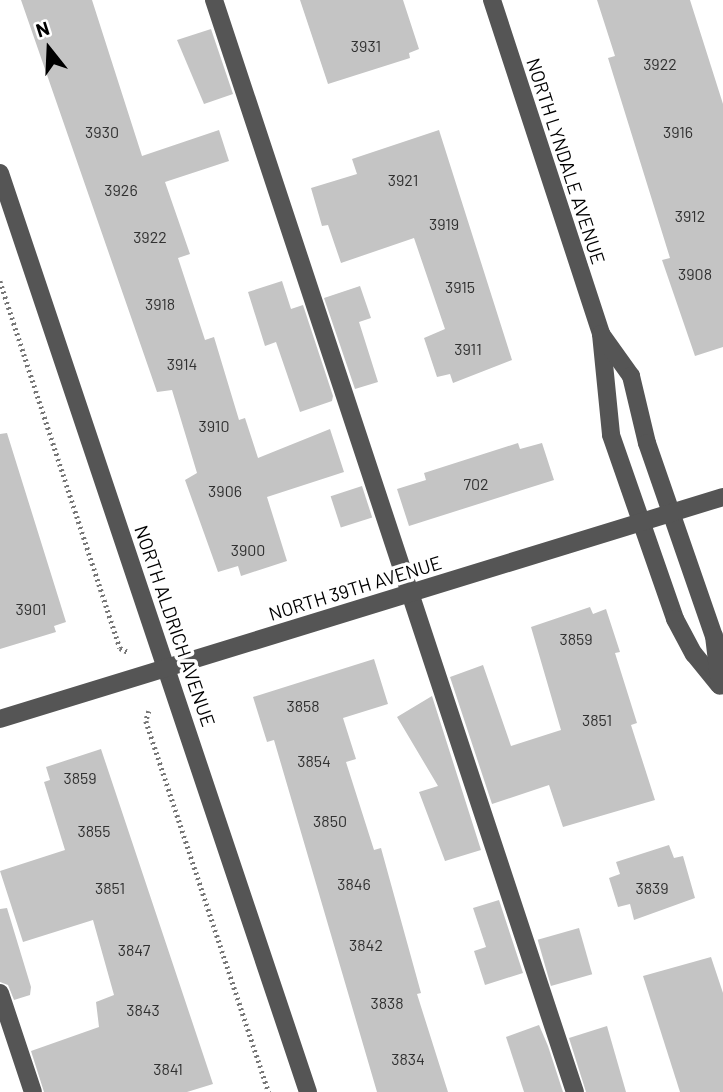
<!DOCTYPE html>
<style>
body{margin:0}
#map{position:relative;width:723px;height:1092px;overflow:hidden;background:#fff;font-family:Barlow,sans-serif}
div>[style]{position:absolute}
.building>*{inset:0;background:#c4c4c4;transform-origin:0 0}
.path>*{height:4.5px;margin-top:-2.25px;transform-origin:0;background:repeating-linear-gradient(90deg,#777 0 2px,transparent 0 5.5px)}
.minor>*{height:18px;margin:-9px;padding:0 9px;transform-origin:9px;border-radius:9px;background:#555}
span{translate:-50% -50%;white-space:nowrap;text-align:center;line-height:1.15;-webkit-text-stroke:7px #fff;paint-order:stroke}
.number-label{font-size:16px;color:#313131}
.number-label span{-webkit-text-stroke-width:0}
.street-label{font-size:19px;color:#000}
.north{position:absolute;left:14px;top:14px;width:70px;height:70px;-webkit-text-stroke:5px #fff;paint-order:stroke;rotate:342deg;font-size:19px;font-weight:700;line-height:28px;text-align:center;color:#000}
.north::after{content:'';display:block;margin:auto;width:24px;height:32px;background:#000;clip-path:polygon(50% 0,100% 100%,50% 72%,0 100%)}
</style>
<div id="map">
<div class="building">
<i style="clip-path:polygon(21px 0,92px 0,142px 156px,219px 130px,229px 161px,165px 182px,190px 254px,178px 258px,205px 340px,214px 337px,239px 420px,245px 418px,258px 458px,330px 429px,344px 472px,267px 497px,287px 561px,241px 576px,238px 566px,218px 572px,185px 480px,197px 473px,172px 390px,157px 392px)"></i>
<i style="clip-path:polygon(300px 0,403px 0,419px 49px,409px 53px,410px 58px,328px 84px)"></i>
<i style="clip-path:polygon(597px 0,690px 0,723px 104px,723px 347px,695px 356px,662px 260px,670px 258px,608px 58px,615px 56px)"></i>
<i style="clip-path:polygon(211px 29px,233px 94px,204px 104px,177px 40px)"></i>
<i style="clip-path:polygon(439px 130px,512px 360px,453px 383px,450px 374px,437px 377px,424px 338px,445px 329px,414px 238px,341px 263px,328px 225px,322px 226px,311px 188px,357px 174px,352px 159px)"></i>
<i style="clip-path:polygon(282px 281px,291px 309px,303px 305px,333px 396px,332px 401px,300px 412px,276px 342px,265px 346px,248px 292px)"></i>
<i style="clip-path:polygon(360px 286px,371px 318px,359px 322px,378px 382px,355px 389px,324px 298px)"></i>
<i style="clip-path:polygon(7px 433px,66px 622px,54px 626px,56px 632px,0 649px,0 434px)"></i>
<i style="clip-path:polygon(518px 443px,520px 449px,542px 443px,554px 480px,409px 526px,397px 489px,426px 480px,424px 473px)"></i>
<i style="left:362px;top:486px;width:33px;height:33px;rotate:72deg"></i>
<i style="clip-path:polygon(590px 607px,593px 614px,606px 609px,620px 652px,615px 653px,637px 723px,631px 725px,655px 800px,563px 827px,549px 785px,492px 804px,450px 677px,483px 665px,511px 746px,561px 730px,531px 627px)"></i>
<i style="clip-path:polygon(374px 659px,388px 704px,343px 718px,356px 759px,346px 762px,374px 850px,381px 848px,421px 993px,417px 994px,448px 1092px,377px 1092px,274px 740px,267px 742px,253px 697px)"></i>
<i style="clip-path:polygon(432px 696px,481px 850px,445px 861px,419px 792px,438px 786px,397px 717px)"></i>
<i style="clip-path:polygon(101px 749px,213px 1084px,187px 1092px,44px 1092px,31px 1051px,99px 1027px,96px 1002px,114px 995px,93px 920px,23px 942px,0 871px,65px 850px,44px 782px,50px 780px,46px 767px)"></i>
<i style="clip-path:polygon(669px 845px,674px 858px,683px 856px,695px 898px,634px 920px,630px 904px,618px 907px,609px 878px,620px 874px,616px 862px)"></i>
<i style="clip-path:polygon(499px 900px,523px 973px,485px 985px,474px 951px,486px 947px,473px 908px)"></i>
<i style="clip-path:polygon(7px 908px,31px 987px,30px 995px,14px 1000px,8px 985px,0 982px,0 909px)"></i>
<i style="left:579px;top:928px;width:48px;height:43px;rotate:74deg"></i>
<i style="clip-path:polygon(711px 957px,723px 993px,723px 1092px,680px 1092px,643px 976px)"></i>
<i style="clip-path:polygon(539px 1025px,548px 1046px,563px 1092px,524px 1092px,506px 1037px)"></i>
<i style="clip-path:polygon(607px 1026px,626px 1092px,586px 1092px,569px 1038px)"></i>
</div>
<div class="path">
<i style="left:0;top:281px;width:386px;rotate:71.9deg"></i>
<i style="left:120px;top:648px;width:9px;rotate:27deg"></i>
<i style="left:149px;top:711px;width:10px;rotate:107deg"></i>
<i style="left:146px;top:721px;width:391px;rotate:71.7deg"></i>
</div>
<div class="minor">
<i style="left:214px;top:0;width:1150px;rotate:71.71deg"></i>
<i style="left:492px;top:0;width:351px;rotate:71.9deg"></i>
<i style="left:601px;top:334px;width:101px;rotate:84.3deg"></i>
<i style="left:611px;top:435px;width:195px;rotate:70.8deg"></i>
<i style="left:675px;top:619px;width:40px;rotate:62deg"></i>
<i style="left:694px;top:654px;width:40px;rotate:51deg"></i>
<i style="left:0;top:173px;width:969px;rotate:71.47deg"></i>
<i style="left:601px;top:334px;width:52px;rotate:54.5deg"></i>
<i style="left:631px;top:376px;width:69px;rotate:76.6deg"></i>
<i style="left:647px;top:443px;width:204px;rotate:70.9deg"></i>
<i style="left:714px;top:636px;width:50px;rotate:83.2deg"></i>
<i style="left:0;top:719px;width:756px;rotate:-17.07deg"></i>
<i style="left:0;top:993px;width:104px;rotate:71.6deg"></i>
</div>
<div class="number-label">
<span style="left:366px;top:46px">3931</span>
<span style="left:660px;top:64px">3922</span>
<span style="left:102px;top:132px">3930</span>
<span style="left:678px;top:132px">3916</span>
<span style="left:403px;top:180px">3921</span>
<span style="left:121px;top:190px">3926</span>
<span style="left:690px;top:216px">3912</span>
<span style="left:444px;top:224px">3919</span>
<span style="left:150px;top:237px">3922</span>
<span style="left:695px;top:274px">3908</span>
<span style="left:460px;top:287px">3915</span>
<span style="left:160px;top:304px">3918</span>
<span style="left:468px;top:349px">3911</span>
<span style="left:182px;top:364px">3914</span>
<span style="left:214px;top:426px">3910</span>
<span style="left:476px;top:484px">702</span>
<span style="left:225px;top:491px">3906</span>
<span style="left:248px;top:550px">3900</span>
<span style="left:31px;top:609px">3901</span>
<span style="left:576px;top:639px">3859</span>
<span style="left:303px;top:706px">3858</span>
<span style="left:597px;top:720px">3851</span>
<span style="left:314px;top:761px">3854</span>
<span style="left:80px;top:778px">3859</span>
<span style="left:330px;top:821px">3850</span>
<span style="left:94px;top:831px">3855</span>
<span style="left:354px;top:884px">3846</span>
<span style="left:110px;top:888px">3851</span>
<span style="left:652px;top:888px">3839</span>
<span style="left:366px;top:945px">3842</span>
<span style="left:134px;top:950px">3847</span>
<span style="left:387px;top:1003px">3838</span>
<span style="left:143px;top:1010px">3843</span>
<span style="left:408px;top:1059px">3834</span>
<span style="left:168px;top:1069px">3841</span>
</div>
<div class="street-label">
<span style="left:566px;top:161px;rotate:72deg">NORTH LYNDALE AVENUE</span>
<span style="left:355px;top:588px;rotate:-17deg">NORTH 39TH AVENUE</span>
<span style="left:175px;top:626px;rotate:71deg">NORTH ALDRICH AVENUE</span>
</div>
<div class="north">N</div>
</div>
